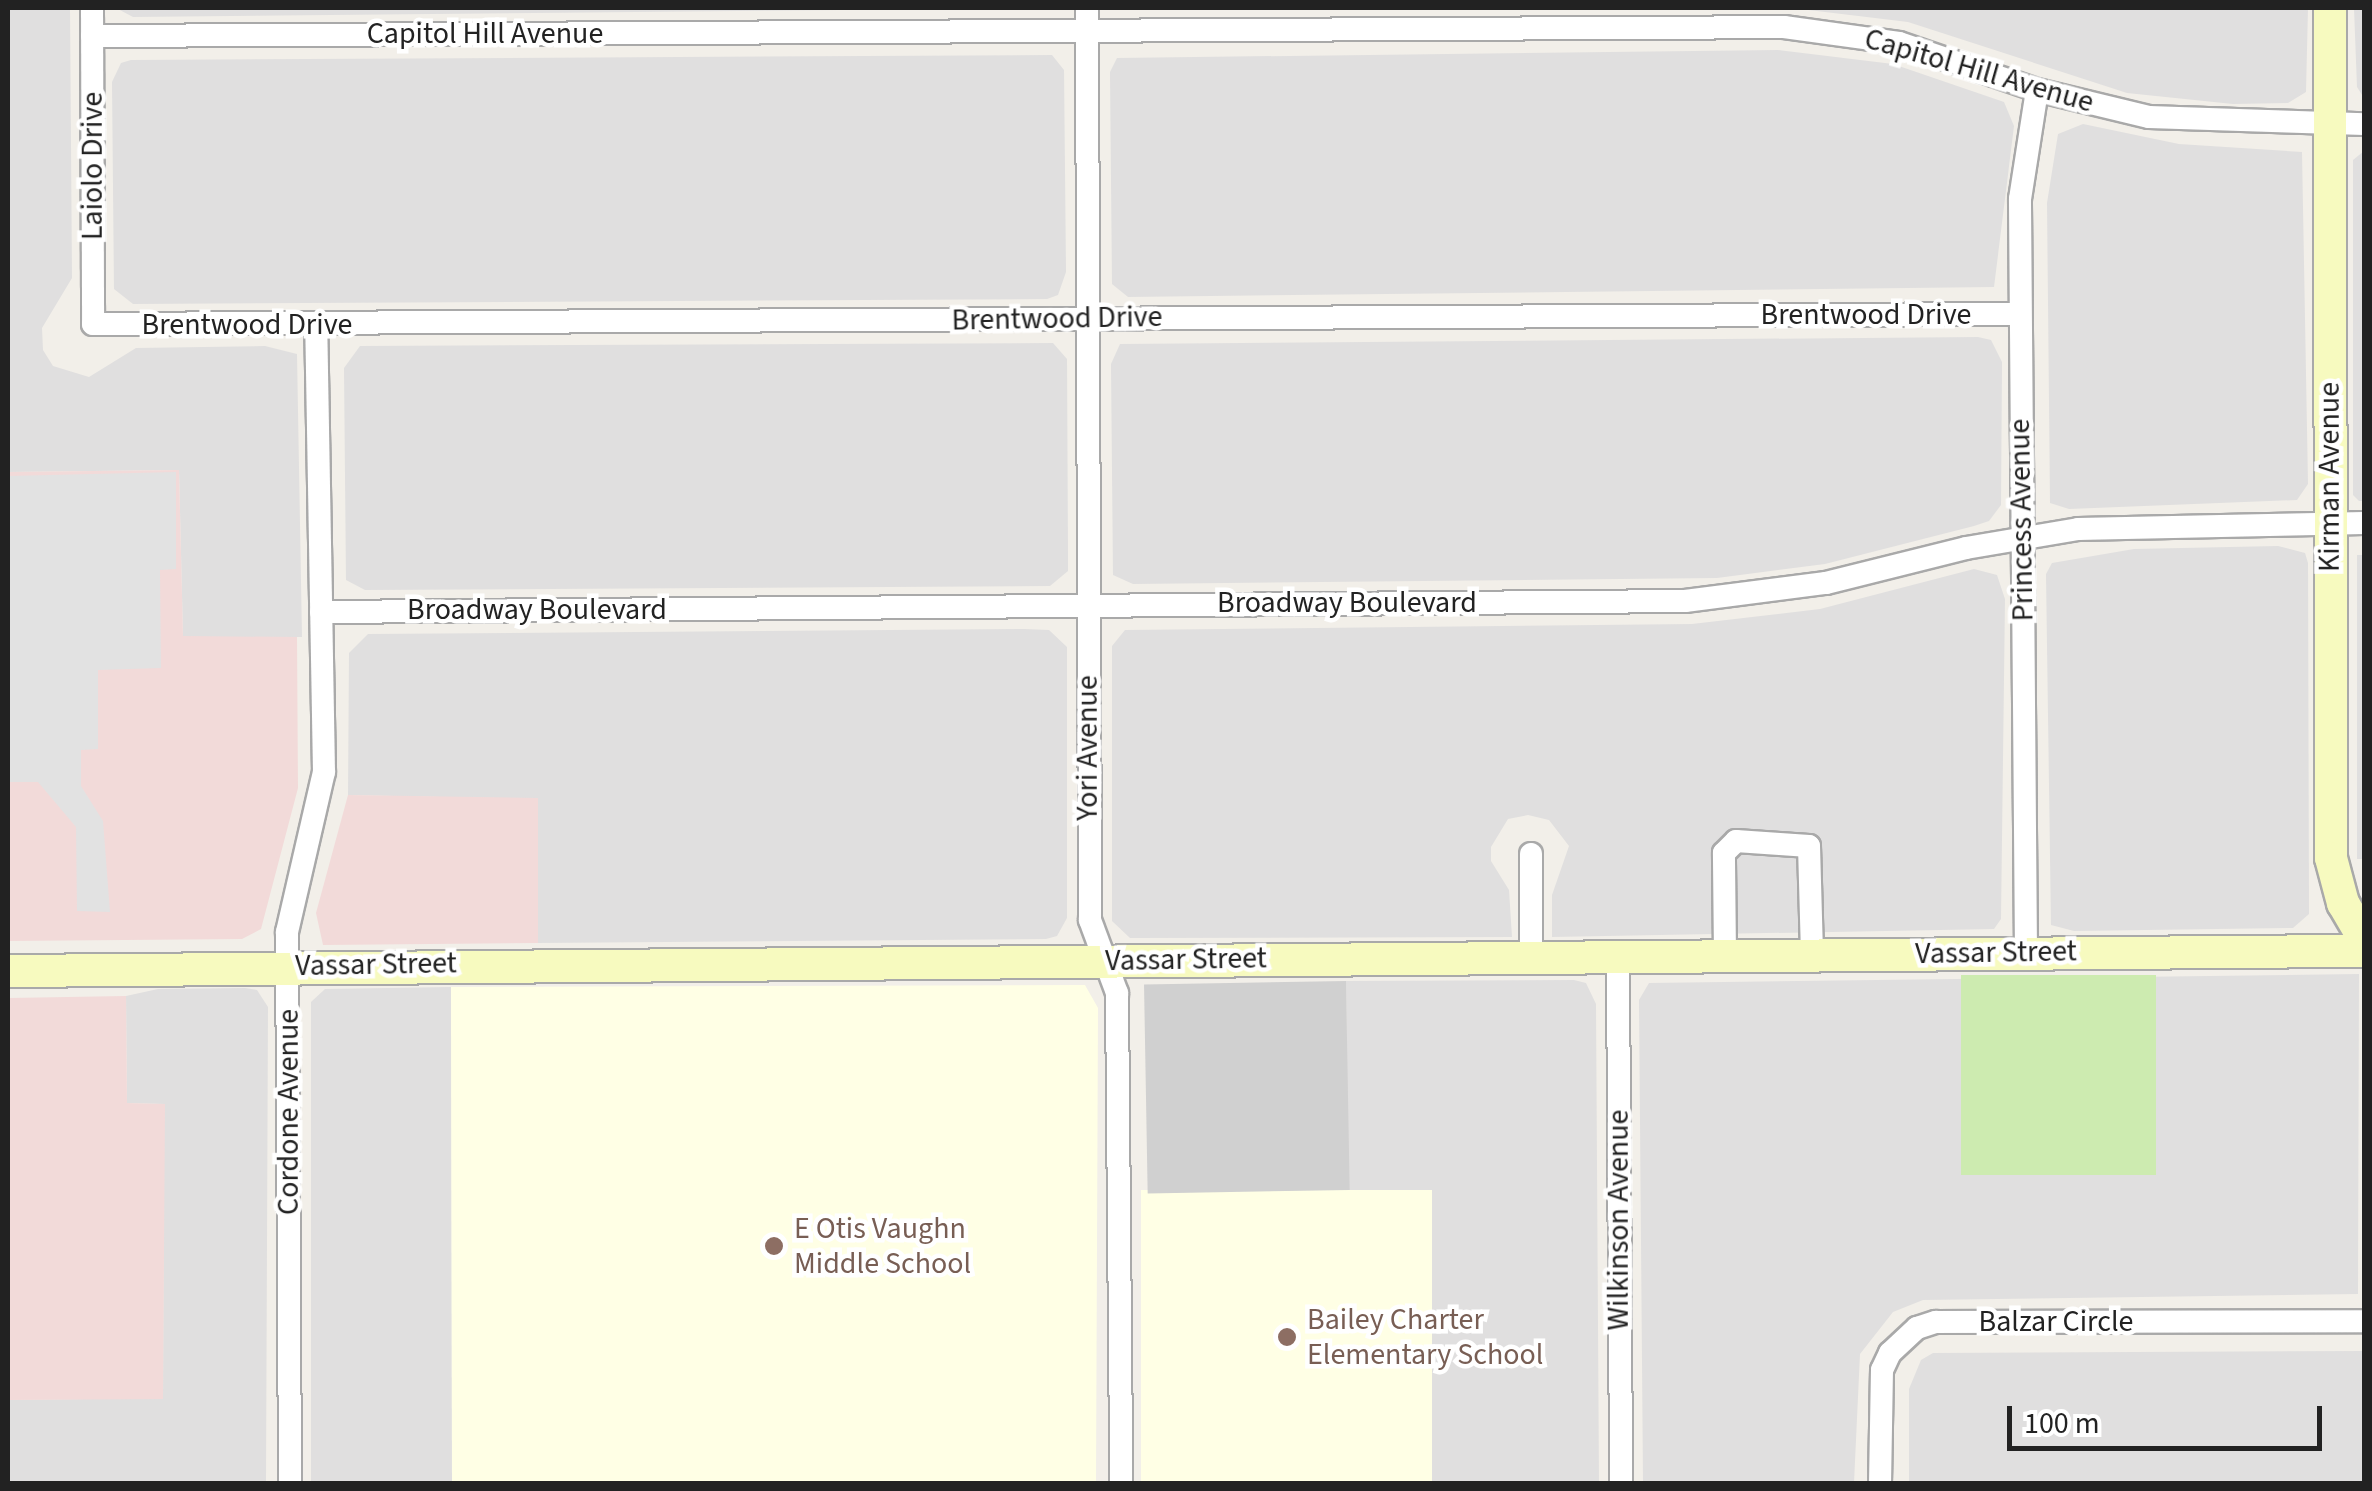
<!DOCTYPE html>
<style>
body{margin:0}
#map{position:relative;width:2372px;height:1491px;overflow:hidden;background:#f2efe9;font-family:"Source Sans 3",sans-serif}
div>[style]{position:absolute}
.residential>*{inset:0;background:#e0dfdf;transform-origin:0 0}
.commercial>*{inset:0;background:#f2dad9}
.education>*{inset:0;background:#ffffe5;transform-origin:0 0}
.religious>*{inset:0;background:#d0d0d0;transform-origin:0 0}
.grass>*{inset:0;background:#cdebb0;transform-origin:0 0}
.parking>*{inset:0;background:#e2e2e2}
.roads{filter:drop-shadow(2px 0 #a9a9a9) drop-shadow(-2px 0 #a9a9a9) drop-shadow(0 2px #a9a9a9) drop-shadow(0 -2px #a9a9a9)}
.street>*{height:22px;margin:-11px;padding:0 11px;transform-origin:11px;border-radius:11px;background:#fff}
.secondary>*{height:32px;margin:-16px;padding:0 16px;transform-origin:16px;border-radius:16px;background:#f7fabf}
.dots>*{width:28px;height:28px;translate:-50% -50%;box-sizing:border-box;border:5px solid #fff;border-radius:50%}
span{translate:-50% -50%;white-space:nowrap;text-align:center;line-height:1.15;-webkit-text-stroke:9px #fff;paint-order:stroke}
.street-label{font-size:30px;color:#222}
.education-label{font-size:30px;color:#785e54}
.left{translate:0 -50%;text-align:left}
.frame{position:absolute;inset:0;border:10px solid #222;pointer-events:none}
.scale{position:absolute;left:2007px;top:1406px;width:315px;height:45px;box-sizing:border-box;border:5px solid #222;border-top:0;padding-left:12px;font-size:30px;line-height:35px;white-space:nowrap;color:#222;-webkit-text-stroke:8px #fff;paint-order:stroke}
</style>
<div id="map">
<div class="residential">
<i style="clip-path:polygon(8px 8px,70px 8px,72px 278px,42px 328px,43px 350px,53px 366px,89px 377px,136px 348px,265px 346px,297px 354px,302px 637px,183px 637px,179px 470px,8px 472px)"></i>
<i style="clip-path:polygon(116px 8px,1056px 8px,133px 17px)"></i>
<i style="clip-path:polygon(1792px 8px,2308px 8px,2306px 92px,2288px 103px,2233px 104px,2127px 93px,1908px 22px)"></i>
<i style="clip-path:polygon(2354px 8px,2364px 8px,2364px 98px,2357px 87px)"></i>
<i style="clip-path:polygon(1778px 50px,1893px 64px,2004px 102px,2014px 126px,1994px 287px,1128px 297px,1112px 284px,1110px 72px,1117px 58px)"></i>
<i style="clip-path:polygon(1052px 55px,1064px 70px,1066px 272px,1058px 295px,1047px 299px,133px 304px,114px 289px,112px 82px,121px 63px,131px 60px)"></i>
<i style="clip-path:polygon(2083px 124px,2179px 144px,2302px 152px,2308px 484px,2297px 500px,2069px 509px,2050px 503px,2047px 203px,2058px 134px)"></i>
<i style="clip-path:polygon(2364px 151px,2364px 501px,2359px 501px,2353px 495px,2353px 160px)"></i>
<i style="clip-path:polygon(1978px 337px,1991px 340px,2002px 362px,2001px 505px,1989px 521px,1974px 526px,1825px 564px,1717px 578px,1133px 584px,1113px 575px,1111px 364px,1120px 344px)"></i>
<i style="clip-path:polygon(1053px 343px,1067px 359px,1068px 556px,1068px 571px,1050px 586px,365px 590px,346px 580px,344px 368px,360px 346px)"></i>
<i style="clip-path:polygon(2278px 546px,2305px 553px,2308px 563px,2309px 914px,2293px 928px,2074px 931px,2051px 925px,2046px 574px,2052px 563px,2134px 549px)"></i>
<i style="left:2364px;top:555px;width:304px;height:7px;rotate:90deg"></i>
<i style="clip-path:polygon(1974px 569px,1997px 575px,2005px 599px,2001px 919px,1994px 929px,1552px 937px,1552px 895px,1569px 846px,1549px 820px,1528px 815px,1508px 819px,1491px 847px,1491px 861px,1509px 890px,1512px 937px,1130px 938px,1112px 921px,1112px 646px,1125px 630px,1692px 624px,1820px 609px)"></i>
<i style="clip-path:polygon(1024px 629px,1049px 630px,1067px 647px,1067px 918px,1057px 936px,1046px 939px,538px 943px,537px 799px,348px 795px,349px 653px,368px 634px)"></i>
<i style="clip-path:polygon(2359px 974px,2358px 1294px,1923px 1300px,1893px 1312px,1860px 1354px,1854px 1483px,1643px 1483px,1639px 1000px,1649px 983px)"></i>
<i style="clip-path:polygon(1574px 980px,1586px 983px,1596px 1004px,1599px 1483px,1432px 1483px,1432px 1191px,1348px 1190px,1346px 981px)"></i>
<i style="clip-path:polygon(451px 987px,452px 1483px,311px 1484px,311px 1002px,325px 989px)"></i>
<i style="clip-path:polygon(158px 989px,245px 988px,257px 990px,268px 1007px,266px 1483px,8px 1483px,8px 1400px,163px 1398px,164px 1104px,127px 1103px,126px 996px)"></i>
<i style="clip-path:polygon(2364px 1351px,2364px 1483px,1909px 1483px,1909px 1389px,1921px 1360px,1933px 1353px)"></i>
</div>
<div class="commercial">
<i style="clip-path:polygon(179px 470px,183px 636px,297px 637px,298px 788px,261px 929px,242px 939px,8px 941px,8px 472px)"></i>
<i style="clip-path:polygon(348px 795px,538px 798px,538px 943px,323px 945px,316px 913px)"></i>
<i style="clip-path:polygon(126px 996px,127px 1103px,165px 1104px,163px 1399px,8px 1400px,8px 998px)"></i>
</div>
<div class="education">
<i style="clip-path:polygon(1085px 985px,1098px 1008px,1096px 1483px,452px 1483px,451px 987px)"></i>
<i style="left:1432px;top:1190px;width:293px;height:291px;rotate:90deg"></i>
</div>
<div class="religious">
<i style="left:1346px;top:981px;width:209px;height:202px;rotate:89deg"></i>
</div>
<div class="grass">
<i style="left:2156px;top:975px;width:200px;height:195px;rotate:90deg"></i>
</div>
<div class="parking">
<i style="clip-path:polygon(176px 472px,176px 569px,160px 570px,161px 668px,98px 670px,98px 749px,81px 750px,81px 786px,103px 821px,110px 912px,77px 911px,76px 827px,38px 782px,8px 782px,8px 476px)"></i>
</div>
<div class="roads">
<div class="street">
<i style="left:92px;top:8px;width:316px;rotate:89.8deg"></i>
<i style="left:93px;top:324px;width:1927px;rotate:-0.3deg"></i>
<i style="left:1087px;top:8px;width:912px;rotate:89.81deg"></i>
<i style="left:1090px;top:920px;width:78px;rotate:69.7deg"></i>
<i style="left:1117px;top:993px;width:491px;rotate:89.5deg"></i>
<i style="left:92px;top:36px;width:1692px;rotate:-0.3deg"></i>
<i style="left:1784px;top:27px;width:116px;rotate:7.9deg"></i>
<i style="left:1899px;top:43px;width:146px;rotate:18.8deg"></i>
<i style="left:2037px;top:90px;width:115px;rotate:13.6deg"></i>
<i style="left:2149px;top:117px;width:215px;rotate:1.9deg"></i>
<i style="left:321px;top:612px;width:1364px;rotate:-0.46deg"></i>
<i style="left:1685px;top:601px;width:142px;rotate:-7.3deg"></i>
<i style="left:1826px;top:583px;width:144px;rotate:-14deg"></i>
<i style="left:1966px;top:548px;width:114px;rotate:-9.6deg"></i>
<i style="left:2078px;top:529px;width:286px;rotate:-1.2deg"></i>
<i style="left:1531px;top:854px;width:103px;rotate:90deg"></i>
<i style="left:2026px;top:952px;width:753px;rotate:-90.46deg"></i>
<i style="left:2020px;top:199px;width:110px;rotate:-81.1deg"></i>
<i style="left:1725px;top:956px;width:103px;rotate:-90.6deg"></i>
<i style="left:1724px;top:853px;width:17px;rotate:-45deg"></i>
<i style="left:1736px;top:841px;width:73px;rotate:3.9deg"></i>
<i style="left:1809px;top:846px;width:109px;rotate:88.4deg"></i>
<i style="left:1618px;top:957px;width:527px;rotate:89.67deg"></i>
<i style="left:290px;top:1484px;width:552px;rotate:-90.31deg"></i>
<i style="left:287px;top:932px;width:164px;rotate:-77deg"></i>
<i style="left:324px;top:772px;width:446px;rotate:-91deg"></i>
<i style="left:1880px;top:1484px;width:114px;rotate:-89deg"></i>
<i style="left:1882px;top:1370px;width:19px;rotate:-65deg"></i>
<i style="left:1890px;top:1353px;width:37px;rotate:-43deg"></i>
<i style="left:1917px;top:1328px;width:20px;rotate:-18deg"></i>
<i style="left:1936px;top:1322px;width:428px;rotate:-0.1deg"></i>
</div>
<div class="secondary">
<i style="left:2330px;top:8px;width:850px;rotate:89.93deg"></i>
<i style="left:2331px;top:858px;width:47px;rotate:75.1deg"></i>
<i style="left:2343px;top:903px;width:42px;rotate:59.7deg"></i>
<i style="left:8px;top:971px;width:2356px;rotate:-0.49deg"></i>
</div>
</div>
<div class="dots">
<i style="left:774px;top:1246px;background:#8d6e63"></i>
<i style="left:1287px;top:1337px;background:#8d6e63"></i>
</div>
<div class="street-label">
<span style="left:485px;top:34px">Capitol Hill Avenue</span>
<span style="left:1979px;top:71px;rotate:16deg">Capitol Hill Avenue</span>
<span style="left:93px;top:166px;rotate:-90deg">Laiolo Drive</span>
<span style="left:1866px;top:315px">Brentwood Drive</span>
<span style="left:1057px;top:319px;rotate:-1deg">Brentwood Drive</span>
<span style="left:247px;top:325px">Brentwood Drive</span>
<span style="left:2330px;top:477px;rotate:-90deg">Kirman Avenue</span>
<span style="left:2022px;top:520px;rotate:-91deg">Princess Avenue</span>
<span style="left:1347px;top:603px">Broadway Boulevard</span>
<span style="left:537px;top:610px">Broadway Boulevard</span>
<span style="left:1088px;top:748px;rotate:-90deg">Yori Avenue</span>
<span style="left:1996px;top:953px;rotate:-1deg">Vassar Street</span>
<span style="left:1186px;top:960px;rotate:-1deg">Vassar Street</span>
<span style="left:376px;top:965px;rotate:-1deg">Vassar Street</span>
<span style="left:289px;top:1112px;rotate:-90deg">Cordone Avenue</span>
<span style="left:1619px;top:1220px;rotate:-90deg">Wilkinson Avenue</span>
<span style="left:2056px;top:1322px">Balzar Circle</span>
</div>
<div class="education-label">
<span class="left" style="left:794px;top:1246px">E Otis Vaughn<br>Middle School</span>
<span class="left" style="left:1307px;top:1337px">Bailey Charter<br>Elementary School</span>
</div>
<div class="frame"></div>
<div class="scale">100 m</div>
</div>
